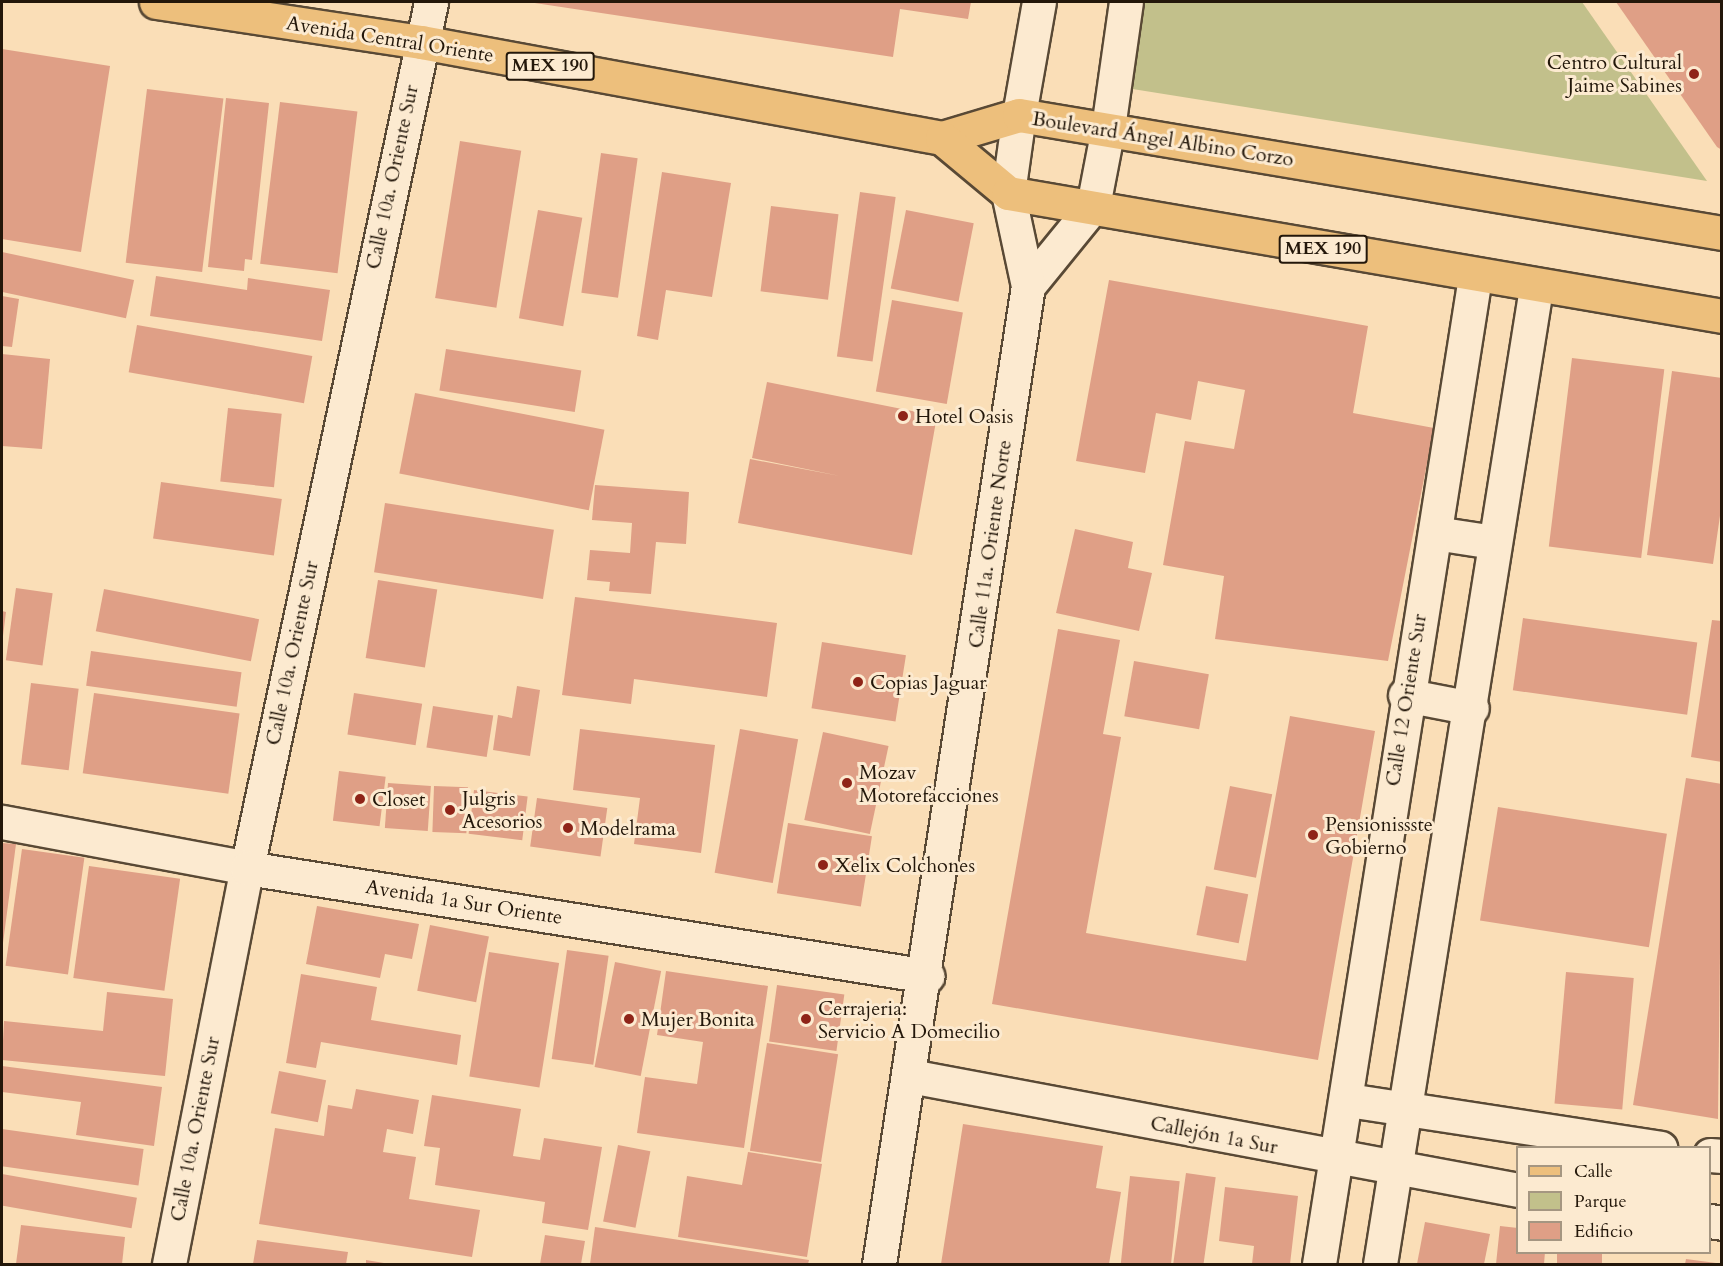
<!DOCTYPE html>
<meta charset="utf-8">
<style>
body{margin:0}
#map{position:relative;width:1723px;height:1266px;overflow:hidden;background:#fadeb7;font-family:Cardo,serif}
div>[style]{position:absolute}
.green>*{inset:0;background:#c2c08b}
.building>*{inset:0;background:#df9f86;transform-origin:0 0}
.roads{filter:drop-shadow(2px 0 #594935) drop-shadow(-2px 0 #594935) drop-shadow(0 2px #594935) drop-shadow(0 -2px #594935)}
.minor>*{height:33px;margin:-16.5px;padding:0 16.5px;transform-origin:16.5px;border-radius:16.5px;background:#fcead0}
.tertiary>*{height:33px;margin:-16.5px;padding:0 16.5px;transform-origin:16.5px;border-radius:16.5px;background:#fcead0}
.primary>*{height:33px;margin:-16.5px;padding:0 16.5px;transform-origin:16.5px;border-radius:16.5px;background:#edbf7c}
.dots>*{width:16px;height:16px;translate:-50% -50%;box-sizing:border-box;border:3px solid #fcead0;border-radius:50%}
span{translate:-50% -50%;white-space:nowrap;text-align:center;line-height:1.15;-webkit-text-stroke:6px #fcead0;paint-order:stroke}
.shield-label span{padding:2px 4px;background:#fcead0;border:2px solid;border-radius:4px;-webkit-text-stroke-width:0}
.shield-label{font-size:18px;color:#23170a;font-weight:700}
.street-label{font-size:20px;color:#23170a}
.poi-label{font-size:20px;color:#23170a}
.right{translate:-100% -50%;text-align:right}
.left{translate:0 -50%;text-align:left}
.frame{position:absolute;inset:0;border:3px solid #23170a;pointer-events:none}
.legend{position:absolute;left:1516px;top:1146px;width:195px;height:108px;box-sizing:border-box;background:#fcead0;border:2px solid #a59681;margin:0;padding:8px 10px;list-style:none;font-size:18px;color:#23170a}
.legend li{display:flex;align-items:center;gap:12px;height:30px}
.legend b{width:30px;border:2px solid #a59681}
</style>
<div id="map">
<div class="green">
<i style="clip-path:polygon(1132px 2px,1582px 2px,1707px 181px,1120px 87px)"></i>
</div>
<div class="building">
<i style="clip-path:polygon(528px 2px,971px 2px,968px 19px,900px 9px,893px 57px)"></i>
<i style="clip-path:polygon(1616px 2px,1722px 2px,1722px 150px,1717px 147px)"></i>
<i style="clip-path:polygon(2px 49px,110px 66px,81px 252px,2px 239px)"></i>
<i style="left:147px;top:89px;width:77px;height:175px;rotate:7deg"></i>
<i style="clip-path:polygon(226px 98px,269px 103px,252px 260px,245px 259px,244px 271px,208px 267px)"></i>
<i style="left:280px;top:102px;width:78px;height:163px;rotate:7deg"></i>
<i style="left:460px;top:141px;width:62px;height:159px;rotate:9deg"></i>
<i style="left:601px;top:153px;width:37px;height:141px;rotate:8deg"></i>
<i style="clip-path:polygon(662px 172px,731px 183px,712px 297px,666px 290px,658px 340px,637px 336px)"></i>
<i style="left:860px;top:192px;width:36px;height:166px;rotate:8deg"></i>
<i style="left:771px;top:206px;width:68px;height:86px;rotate:7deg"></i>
<i style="left:538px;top:210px;width:45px;height:110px;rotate:10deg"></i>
<i style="left:906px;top:210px;width:69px;height:80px;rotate:11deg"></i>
<i style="left:2px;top:252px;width:135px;height:39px;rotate:12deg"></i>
<i style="clip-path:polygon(156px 276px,247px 290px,248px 278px,330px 290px,322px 341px,150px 316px)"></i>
<i style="clip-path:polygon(1109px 280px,1368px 326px,1353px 413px,1434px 428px,1388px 661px,1215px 639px,1224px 576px,1163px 565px,1185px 441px,1234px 449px,1245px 390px,1198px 381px,1191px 420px,1156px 413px,1145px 473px,1076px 461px)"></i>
<i style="clip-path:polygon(2px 296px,19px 299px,12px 347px,2px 346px)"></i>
<i style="left:892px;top:300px;width:72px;height:93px;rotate:10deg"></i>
<i style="left:137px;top:325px;width:178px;height:48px;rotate:10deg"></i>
<i style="left:446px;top:349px;width:137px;height:42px;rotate:9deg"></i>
<i style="clip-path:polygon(2px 354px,50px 359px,42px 449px,2px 446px)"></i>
<i style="left:1572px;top:358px;width:93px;height:190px;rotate:7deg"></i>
<i style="clip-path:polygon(1672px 371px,1722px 378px,1722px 502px,1713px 564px,1647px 555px)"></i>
<i style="clip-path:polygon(767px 382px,937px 416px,912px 555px,738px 523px,750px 459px,840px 476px,752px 458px)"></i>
<i style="left:415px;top:393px;width:193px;height:82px;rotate:11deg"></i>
<i style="left:228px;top:408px;width:54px;height:74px;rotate:6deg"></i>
<i style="left:161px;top:482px;width:122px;height:57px;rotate:8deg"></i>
<i style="clip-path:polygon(595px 485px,689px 492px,686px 544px,656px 542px,651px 594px,609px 591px,610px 582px,587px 580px,590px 550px,630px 553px,632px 523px,592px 520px)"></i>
<i style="left:385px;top:503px;width:171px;height:70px;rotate:9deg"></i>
<i style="clip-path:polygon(1075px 529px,1133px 542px,1128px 568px,1152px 573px,1139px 631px,1056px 613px)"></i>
<i style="left:378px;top:580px;width:60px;height:79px;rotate:9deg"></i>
<i style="left:16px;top:588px;width:37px;height:73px;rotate:8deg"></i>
<i style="left:104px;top:589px;width:158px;height:43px;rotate:11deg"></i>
<i style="clip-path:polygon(575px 597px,777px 623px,767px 697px,634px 679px,631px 704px,562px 695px)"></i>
<i style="clip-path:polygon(2px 611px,6px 612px,3px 636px,2px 635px)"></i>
<i style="left:1523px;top:618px;width:176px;height:73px;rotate:8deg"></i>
<i style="clip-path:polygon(1712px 620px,1722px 621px,1722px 762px,1691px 757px)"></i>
<i style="clip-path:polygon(1058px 629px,1120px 640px,1103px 734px,1121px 737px,1086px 933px,1246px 961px,1290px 716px,1375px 731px,1318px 1060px,992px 1004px)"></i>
<i style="left:822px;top:642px;width:85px;height:67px;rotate:9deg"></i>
<i style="left:91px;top:651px;width:152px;height:35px;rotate:8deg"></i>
<i style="left:1134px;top:661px;width:76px;height:56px;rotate:10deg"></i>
<i style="left:31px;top:683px;width:48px;height:82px;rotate:7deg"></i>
<i style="clip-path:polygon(517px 686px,540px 690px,530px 756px,493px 750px,498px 715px,512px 718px)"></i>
<i style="left:94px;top:693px;width:147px;height:81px;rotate:8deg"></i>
<i style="left:354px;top:693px;width:69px;height:42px;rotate:9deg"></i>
<i style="left:433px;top:706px;width:61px;height:42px;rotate:9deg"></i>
<i style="clip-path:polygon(580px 729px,715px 745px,701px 853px,634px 844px,640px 798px,573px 790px)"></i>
<i style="left:740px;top:729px;width:59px;height:146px;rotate:10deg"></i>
<i style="left:823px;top:732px;width:67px;height:90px;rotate:12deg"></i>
<i style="left:339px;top:771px;width:47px;height:50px;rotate:7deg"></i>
<i style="clip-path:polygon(1686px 778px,1722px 784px,1718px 1119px,1633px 1105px)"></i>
<i style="left:388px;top:783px;width:43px;height:45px;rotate:4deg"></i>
<i style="left:434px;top:786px;width:34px;height:46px;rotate:2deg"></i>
<i style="left:1230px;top:786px;width:43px;height:85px;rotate:11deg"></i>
<i style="left:474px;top:790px;width:54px;height:44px;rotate:7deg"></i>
<i style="left:537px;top:798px;width:71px;height:49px;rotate:8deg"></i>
<i style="left:1498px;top:807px;width:171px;height:115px;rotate:9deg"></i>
<i style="left:788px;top:823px;width:85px;height:71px;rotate:9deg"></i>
<i style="clip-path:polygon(2px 843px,16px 844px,3px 943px,2px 943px)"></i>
<i style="left:22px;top:849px;width:63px;height:118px;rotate:8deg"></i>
<i style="left:89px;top:866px;width:92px;height:113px;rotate:8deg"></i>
<i style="left:1206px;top:886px;width:43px;height:50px;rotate:11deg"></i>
<i style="clip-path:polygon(317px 906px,419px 924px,412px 959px,385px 954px,380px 978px,306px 964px)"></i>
<i style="left:430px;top:925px;width:60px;height:67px;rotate:11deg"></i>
<i style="left:567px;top:950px;width:42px;height:110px;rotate:8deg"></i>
<i style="left:489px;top:952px;width:71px;height:126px;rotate:9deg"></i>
<i style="left:615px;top:962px;width:47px;height:107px;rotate:11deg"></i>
<i style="clip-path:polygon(666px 971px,768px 986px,744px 1148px,637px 1133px,645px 1077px,697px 1084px,703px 1042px,657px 1035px)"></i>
<i style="left:1566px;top:972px;width:68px;height:132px;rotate:5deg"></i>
<i style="clip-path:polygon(301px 974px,377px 987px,371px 1020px,461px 1035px,457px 1065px,321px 1042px,316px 1068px,286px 1063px)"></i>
<i style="left:777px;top:985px;width:68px;height:57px;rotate:8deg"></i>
<i style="clip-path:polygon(107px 992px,173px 999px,165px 1076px,2px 1060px,4px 1021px,103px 1031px)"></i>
<i style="left:767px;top:1043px;width:72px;height:109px;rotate:9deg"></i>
<i style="clip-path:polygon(2px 1066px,162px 1087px,154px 1146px,76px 1135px,81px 1102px,2px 1092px)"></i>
<i style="left:279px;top:1071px;width:48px;height:43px;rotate:11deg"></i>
<i style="clip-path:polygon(356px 1089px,419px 1100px,413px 1134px,387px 1129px,383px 1152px,416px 1157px,409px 1199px,480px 1210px,472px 1257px,259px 1224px,275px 1128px,324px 1136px,328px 1105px,352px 1109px)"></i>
<i style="clip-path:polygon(432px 1095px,521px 1109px,513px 1156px,540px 1160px,544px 1138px,602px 1147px,588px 1230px,542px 1223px,545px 1202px,435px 1185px,440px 1148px,424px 1146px)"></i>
<i style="clip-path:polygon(963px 1124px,1103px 1146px,1096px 1188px,1121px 1192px,1109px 1264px,941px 1264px)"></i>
<i style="left:2px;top:1129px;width:143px;height:37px;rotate:8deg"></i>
<i style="left:618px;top:1145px;width:33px;height:78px;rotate:11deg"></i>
<i style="clip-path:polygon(748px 1152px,822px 1164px,807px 1257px,678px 1237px,687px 1176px,742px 1185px)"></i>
<i style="left:1186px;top:1173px;width:30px;height:92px;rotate:8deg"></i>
<i style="left:2px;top:1174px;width:137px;height:31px;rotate:10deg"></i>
<i style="left:1130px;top:1176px;width:50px;height:88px;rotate:6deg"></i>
<i style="clip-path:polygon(1225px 1187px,1298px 1196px,1290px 1264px,1252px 1264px,1254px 1246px,1219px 1241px)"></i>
<i style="clip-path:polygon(1425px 1222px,1490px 1234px,1484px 1264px,1417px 1264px)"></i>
<i style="clip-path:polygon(21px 1225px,125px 1237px,122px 1264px,16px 1264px)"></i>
<i style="clip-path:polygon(1500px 1226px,1518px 1228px,1518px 1252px,1545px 1252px,1544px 1264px,1496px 1264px)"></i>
<i style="clip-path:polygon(595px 1227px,809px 1260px,808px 1264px,590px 1264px)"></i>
<i style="clip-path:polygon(545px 1235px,585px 1241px,581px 1264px,540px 1264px)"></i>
<i style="clip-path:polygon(257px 1240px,348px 1252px,346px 1264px,253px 1264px)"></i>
<i style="left:1557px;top:1252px;width:45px;height:12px"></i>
<i style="clip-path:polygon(1686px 1259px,1716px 1263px,1716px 1264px,1685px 1264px)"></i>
<i style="clip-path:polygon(366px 1260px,384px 1263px,384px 1264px,366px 1264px)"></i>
</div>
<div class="roads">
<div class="minor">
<i style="left:1019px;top:115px;width:115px;rotate:-80deg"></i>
<i style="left:1108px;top:128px;width:127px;rotate:-81.9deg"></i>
<i style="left:1435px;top:533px;width:60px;rotate:8.7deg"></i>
<i style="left:1405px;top:695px;width:68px;rotate:11deg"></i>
<i style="left:910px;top:1076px;width:619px;rotate:10.62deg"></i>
<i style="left:1348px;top:1100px;width:316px;rotate:8.7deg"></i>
<i style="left:1710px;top:1155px;width:12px;rotate:5deg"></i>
<i style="left:1710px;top:1221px;width:12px;rotate:9deg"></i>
<i style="left:169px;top:1264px;width:404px;rotate:-78.9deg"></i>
<i style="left:247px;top:868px;width:885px;rotate:-78deg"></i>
<i style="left:1319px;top:1264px;width:999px;rotate:-81.02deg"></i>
<i style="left:1380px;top:1264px;width:988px;rotate:-80.92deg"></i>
</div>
<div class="tertiary">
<i style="left:1028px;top:286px;width:103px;rotate:-50.9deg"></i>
<i style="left:1093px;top:206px;width:79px;rotate:-79.1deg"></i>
<i style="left:2px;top:822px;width:249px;rotate:10.6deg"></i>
<i style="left:247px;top:868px;width:689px;rotate:9.02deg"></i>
<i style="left:879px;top:1264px;width:989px;rotate:-81.34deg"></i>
<i style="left:1028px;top:286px;width:95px;rotate:-102.1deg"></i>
<i style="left:1008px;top:193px;width:79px;rotate:-82deg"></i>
</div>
<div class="primary">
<i style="left:156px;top:2px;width:268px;rotate:8.6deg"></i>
<i style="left:421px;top:42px;width:530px;rotate:10.44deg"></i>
<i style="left:942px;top:138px;width:80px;rotate:-16.6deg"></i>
<i style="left:1019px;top:115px;width:713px;rotate:9.53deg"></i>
<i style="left:942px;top:138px;width:86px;rotate:39.8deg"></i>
<i style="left:1008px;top:193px;width:725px;rotate:9.77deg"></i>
</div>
</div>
<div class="dots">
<i style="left:1694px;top:74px;background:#8f2418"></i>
<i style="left:903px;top:416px;background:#8f2418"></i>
<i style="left:858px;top:682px;background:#8f2418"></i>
<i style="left:847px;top:783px;background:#8f2418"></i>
<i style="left:360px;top:799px;background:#8f2418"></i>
<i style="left:450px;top:810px;background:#8f2418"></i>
<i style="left:568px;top:828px;background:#8f2418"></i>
<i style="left:1313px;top:835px;background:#8f2418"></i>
<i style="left:823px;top:865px;background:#8f2418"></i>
<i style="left:629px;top:1019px;background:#8f2418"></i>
<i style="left:806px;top:1019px;background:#8f2418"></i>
</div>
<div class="shield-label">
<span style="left:550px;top:66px">MEX 190</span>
<span style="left:1323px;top:249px">MEX 190</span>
</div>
<div class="street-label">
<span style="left:390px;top:39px;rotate:9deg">Avenida Central Oriente</span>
<span style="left:1163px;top:139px;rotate:9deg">Boulevard Ángel Albino Corzo</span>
<span style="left:392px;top:177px;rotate:-78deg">Calle 10a. Oriente Sur</span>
<span style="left:990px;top:544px;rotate:-82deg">Calle 11a. Oriente Norte</span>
<span style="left:292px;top:653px;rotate:-78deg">Calle 10a. Oriente Sur</span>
<span style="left:1406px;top:700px;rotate:-81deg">Calle 12 Oriente Sur</span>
<span style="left:464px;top:902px;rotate:9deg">Avenida 1a Sur Oriente</span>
<span style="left:195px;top:1129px;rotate:-79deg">Calle 10a. Oriente Sur</span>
<span style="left:1214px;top:1135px;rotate:11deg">Callejón 1a Sur</span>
</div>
<div class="poi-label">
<span class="right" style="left:1682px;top:74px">Centro Cultural<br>Jaime Sabines</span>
<span class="left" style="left:915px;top:416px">Hotel Oasis</span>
<span class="left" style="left:870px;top:682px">Copias Jaguar</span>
<span class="left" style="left:859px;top:784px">Mozav<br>Motorefacciones</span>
<span class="left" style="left:462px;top:810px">Julgris<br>Acesorios</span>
<span class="left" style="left:372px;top:799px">Closet</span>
<span class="left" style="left:1325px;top:836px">Pensionissste<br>Gobierno</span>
<span class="left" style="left:580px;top:828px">Modelrama</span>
<span class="left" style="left:835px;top:865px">Xelix Colchones</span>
<span class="left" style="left:818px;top:1020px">Cerrajeria:<br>Servicio A Domecilio</span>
<span class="left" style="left:641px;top:1019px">Mujer Bonita</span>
</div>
<div class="frame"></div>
<ul class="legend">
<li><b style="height:8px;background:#edbf7c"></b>Calle</li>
<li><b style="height:16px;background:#c2c08b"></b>Parque</li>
<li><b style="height:16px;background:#df9f86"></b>Edificio</li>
</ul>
</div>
